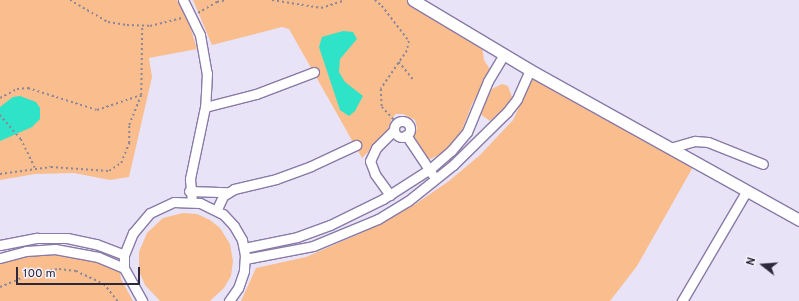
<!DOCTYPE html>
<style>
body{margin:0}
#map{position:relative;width:799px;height:301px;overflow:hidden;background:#e9e3f7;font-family:Overpass,sans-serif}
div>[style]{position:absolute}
.green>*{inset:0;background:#f9bd8e}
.water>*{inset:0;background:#2ee3c7}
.path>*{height:1.5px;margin-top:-0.75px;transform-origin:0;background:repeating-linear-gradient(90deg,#8c8699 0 2px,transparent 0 5px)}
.roads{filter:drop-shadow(1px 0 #897aa7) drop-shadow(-1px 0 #897aa7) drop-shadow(0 1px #897aa7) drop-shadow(0 -1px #897aa7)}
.minor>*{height:9px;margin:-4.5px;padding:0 4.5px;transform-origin:4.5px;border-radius:4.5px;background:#fff}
.minor>.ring{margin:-4.5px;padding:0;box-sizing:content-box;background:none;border:9px solid #fff;border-radius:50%}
.tertiary>*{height:11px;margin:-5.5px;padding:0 5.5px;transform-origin:5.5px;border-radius:5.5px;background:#fff}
span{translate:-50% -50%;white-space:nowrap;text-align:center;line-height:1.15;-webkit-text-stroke:4px #f5f2fc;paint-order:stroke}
.north{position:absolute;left:743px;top:245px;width:40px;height:40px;-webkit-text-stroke:3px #f5f2fc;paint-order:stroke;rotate:287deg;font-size:11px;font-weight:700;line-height:16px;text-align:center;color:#2e283b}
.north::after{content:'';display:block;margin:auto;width:14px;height:18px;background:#2e283b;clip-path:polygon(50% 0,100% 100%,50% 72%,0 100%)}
.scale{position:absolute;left:16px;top:267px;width:124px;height:18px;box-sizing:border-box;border:2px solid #2e283b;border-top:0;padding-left:5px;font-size:12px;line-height:14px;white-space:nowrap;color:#2e283b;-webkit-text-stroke:3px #f5f2fc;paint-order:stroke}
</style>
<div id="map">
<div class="green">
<i style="clip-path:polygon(0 0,177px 0,186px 13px,197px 49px,149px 58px,152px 77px,129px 177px,110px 180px,74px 173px,35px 174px,0 180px)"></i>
<i style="clip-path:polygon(193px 0,411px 0,482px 46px,484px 60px,491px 71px,472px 104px,459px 138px,439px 155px,430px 159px,427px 157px,413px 135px,417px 128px,415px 120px,403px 114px,396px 114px,391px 120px,390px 130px,362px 158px,289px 29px,282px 27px,212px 45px)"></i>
<i style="clip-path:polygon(533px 78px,693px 167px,637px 266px,610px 301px,241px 301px,256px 268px,306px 257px,361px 233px,414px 205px,449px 181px,480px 155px,513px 120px)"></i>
<i style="clip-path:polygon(502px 84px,508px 86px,512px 97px,510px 103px,490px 121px,480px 114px,492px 89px)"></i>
<i style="clip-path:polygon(183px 213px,197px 214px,210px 220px,220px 228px,230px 244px,233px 261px,231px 276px,224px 288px,210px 301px,160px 301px,145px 285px,139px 271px,139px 252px,147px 233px,163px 218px)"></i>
<i style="clip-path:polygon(49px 254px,119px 265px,121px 279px,133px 301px,0 301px,0 264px,21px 257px)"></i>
</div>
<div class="water">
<i style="clip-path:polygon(343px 31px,353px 32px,357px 39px,340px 59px,339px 72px,345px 82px,363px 96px,355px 111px,349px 116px,340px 110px,319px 47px,322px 37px)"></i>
<i style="clip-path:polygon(20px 96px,36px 102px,40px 108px,40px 119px,32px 127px,0 141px,0 107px,13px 97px)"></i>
</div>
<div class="path">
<i style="left:70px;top:0;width:44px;rotate:30.1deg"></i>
<i style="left:108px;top:22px;width:19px;rotate:9deg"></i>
<i style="left:127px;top:25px;width:23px;rotate:2deg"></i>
<i style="left:150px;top:26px;width:34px;rotate:-14deg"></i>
<i style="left:272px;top:0;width:50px;rotate:9.3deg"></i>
<i style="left:321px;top:8px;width:25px;rotate:-18deg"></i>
<i style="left:375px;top:0;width:9px;rotate:41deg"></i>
<i style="left:382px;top:6px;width:44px;rotate:52.4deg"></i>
<i style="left:409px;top:41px;width:10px;rotate:101deg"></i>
<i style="left:407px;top:51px;width:46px;rotate:124.4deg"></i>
<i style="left:381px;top:89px;width:18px;rotate:87deg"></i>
<i style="left:382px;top:107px;width:19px;rotate:47deg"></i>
<i style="left:198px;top:13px;width:22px;rotate:-30deg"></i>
<i style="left:217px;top:2px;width:10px;rotate:-11deg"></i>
<i style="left:399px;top:62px;width:22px;rotate:51deg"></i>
<i style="left:0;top:98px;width:19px;rotate:-28deg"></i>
<i style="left:17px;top:89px;width:11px;rotate:-5deg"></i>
<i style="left:28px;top:88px;width:72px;rotate:17.7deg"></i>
<i style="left:97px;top:110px;width:46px;rotate:-18.8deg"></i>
<i style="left:0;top:115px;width:32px;rotate:49deg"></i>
<i style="left:21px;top:139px;width:32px;rotate:64deg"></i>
<i style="left:0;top:174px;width:51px;rotate:-7.8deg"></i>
<i style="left:51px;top:167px;width:58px;rotate:3.9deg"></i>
<i style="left:109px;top:171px;width:14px;rotate:-34deg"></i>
<i style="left:121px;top:163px;width:22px;rotate:-68deg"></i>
<i style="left:129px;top:143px;width:18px;rotate:-90deg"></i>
<i style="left:129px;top:125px;width:32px;rotate:-68deg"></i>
<i style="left:141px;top:95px;width:68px;rotate:-89.2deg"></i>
<i style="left:0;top:287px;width:38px;rotate:-23deg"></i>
<i style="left:35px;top:272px;width:24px;rotate:-7deg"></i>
<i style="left:59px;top:269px;width:17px;rotate:7deg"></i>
<i style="left:76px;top:271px;width:31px;rotate:25deg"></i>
<i style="left:104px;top:284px;width:22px;rotate:51deg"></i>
</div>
<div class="roads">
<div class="minor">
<i style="left:183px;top:0;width:39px;rotate:64deg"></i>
<i style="left:200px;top:35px;width:39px;rotate:80deg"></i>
<i style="left:207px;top:73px;width:34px;rotate:93deg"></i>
<i style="left:205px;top:107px;width:74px;rotate:101.8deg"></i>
<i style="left:190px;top:179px;width:22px;rotate:85deg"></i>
<i style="left:205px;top:107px;width:53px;rotate:-14.3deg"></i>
<i style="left:256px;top:94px;width:62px;rotate:-20.8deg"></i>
<i class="ring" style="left:394px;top:121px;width:7px;height:7px"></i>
<i style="left:406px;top:135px;width:47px;rotate:56.3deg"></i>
<i style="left:670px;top:148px;width:26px;rotate:-16deg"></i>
<i style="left:695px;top:141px;width:13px;rotate:4deg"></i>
<i style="left:708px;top:142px;width:59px;rotate:21.8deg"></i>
<i style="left:189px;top:191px;width:38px;rotate:2deg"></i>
<i style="left:390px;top:195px;width:26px;rotate:-126deg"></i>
<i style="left:375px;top:174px;width:14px;rotate:-111deg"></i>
<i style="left:370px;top:161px;width:14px;rotate:-65deg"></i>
<i style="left:376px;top:148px;width:25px;rotate:-45deg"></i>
<i style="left:217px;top:209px;width:14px;rotate:-65deg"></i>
<i style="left:223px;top:196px;width:13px;rotate:-32deg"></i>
<i style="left:234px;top:189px;width:43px;rotate:-13.4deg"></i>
<i style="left:276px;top:179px;width:37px;rotate:-20deg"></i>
<i style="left:311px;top:166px;width:50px;rotate:-25deg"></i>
<i style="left:0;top:245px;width:38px;rotate:-11deg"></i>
<i style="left:37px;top:238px;width:30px"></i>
<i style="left:67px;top:238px;width:30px;rotate:12deg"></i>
<i style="left:96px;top:244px;width:30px;rotate:21deg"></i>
<i style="left:244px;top:248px;width:54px;rotate:-11.7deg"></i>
<i style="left:297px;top:237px;width:35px;rotate:-20deg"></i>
<i style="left:330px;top:225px;width:59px;rotate:-26.1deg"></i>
<i style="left:383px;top:199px;width:56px;rotate:-32.6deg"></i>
<i style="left:430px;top:169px;width:28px;rotate:-41deg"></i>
<i style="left:451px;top:151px;width:25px;rotate:-50deg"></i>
<i style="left:467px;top:132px;width:55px;rotate:-67.6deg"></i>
<i style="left:488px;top:81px;width:31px;rotate:-59deg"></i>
<i style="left:0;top:258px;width:27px;rotate:-15deg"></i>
<i style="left:26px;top:251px;width:29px;rotate:-4deg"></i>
<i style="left:55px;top:249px;width:44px;rotate:10.5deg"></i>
<i style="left:98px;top:257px;width:28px;rotate:23deg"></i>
<i style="left:124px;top:268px;width:38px;rotate:61deg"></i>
<i style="left:245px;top:259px;width:69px;rotate:-10.8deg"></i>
<i style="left:313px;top:246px;width:70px;rotate:-22.6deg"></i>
<i style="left:378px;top:219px;width:35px;rotate:-31deg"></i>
<i style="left:408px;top:201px;width:58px;rotate:-38.7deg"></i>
<i style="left:453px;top:165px;width:76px;rotate:-44.5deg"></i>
<i style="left:507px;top:112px;width:16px;rotate:-52deg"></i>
<i style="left:517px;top:99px;width:32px;rotate:-66deg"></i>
<i style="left:124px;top:268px;width:13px;rotate:-90deg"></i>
<i style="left:124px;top:255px;width:24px;rotate:-68deg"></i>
<i style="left:133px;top:233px;width:26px;rotate:-50deg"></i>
<i style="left:150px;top:213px;width:26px;rotate:-25deg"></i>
<i style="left:174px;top:202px;width:26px;rotate:2deg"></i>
<i style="left:200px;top:203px;width:25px;rotate:26deg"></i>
<i style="left:223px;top:214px;width:16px;rotate:47deg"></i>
<i style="left:234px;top:226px;width:16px;rotate:60deg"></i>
<i style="left:242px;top:240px;width:15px;rotate:79deg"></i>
<i style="left:245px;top:255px;width:16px;rotate:94deg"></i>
<i style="left:244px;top:271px;width:18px;rotate:109deg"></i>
<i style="left:238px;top:288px;width:16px;rotate:125deg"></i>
<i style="left:682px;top:301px;width:126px;rotate:-59.6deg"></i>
</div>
<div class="tertiary">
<i style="left:413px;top:0;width:136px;rotate:30.9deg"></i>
<i style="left:530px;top:70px;width:308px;rotate:29.1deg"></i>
</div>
</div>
<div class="north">N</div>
<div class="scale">100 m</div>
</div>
